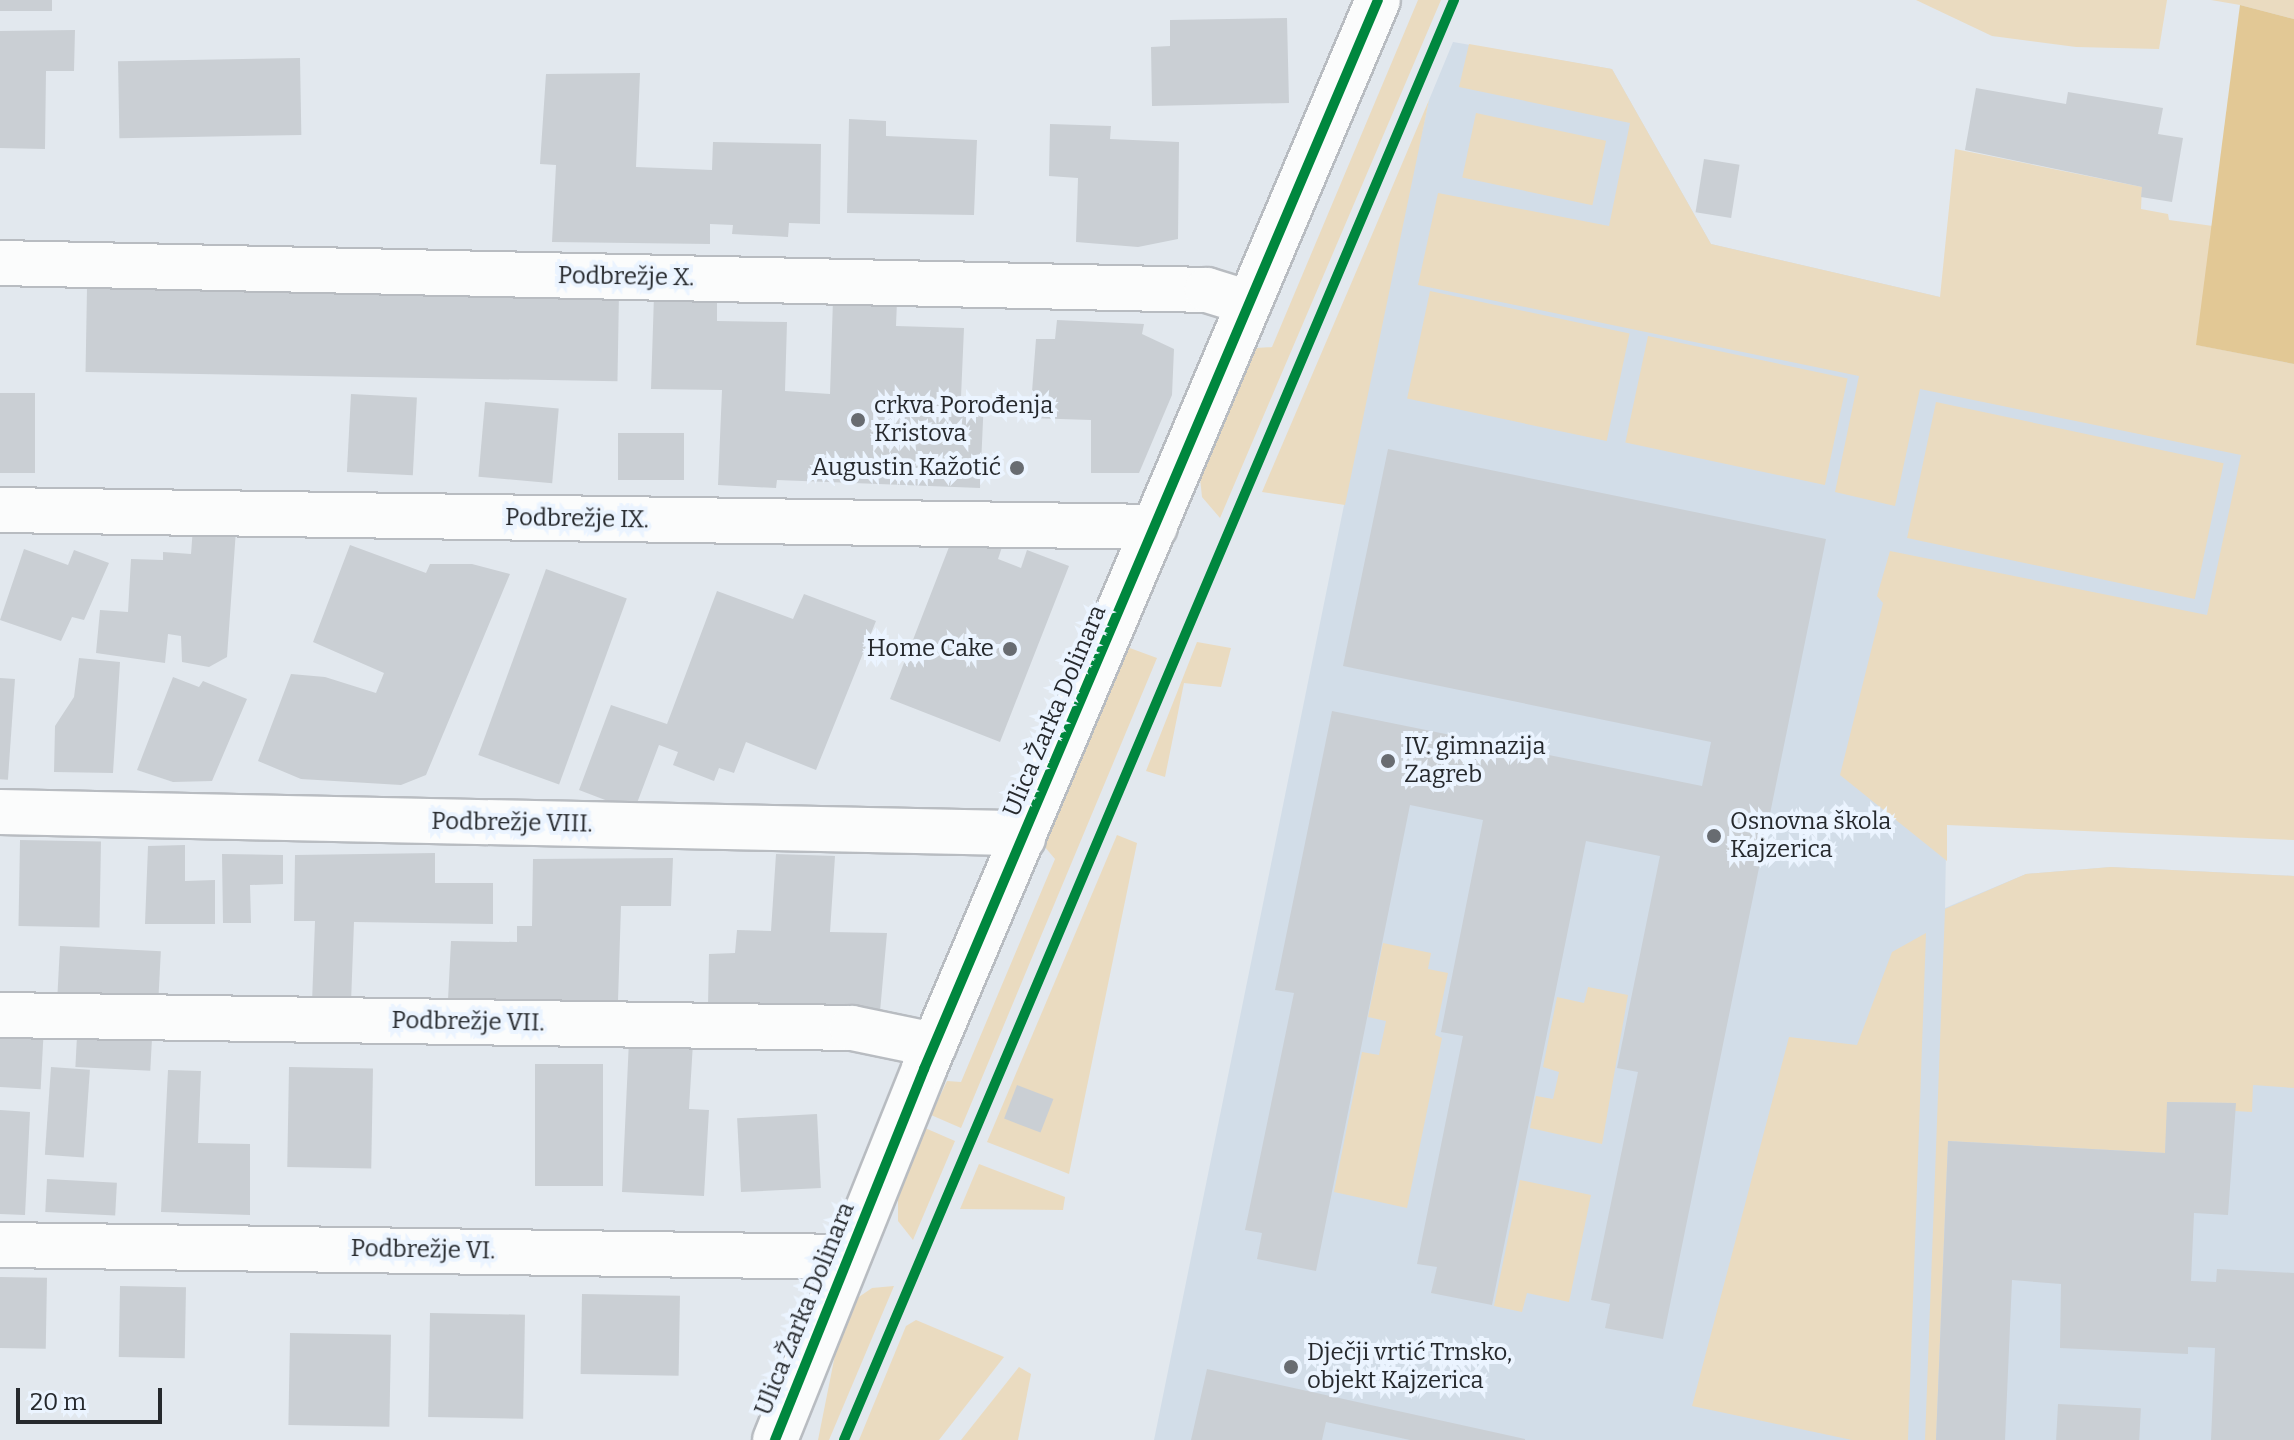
<!DOCTYPE html>
<meta charset="utf-8">
<style>
body{margin:0}
#map{position:relative;width:2294px;height:1440px;overflow:hidden;background:#e2e8ee;font-family:Bitter,serif}
div>[style]{position:absolute}
.built>*{inset:0;background:#d2dde8}
.green>*{inset:0;background:#eadbc0;transform-origin:0 0}
.forest>*{inset:0;background:#e2c895}
.building>*{inset:0;background:#cacfd4;transform-origin:0 0}
.roads{filter:drop-shadow(2px 0 #b8bcc1) drop-shadow(-2px 0 #b8bcc1) drop-shadow(0 2px #b8bcc1) drop-shadow(0 -2px #b8bcc1)}
.minor>*{height:44px;margin:-22px;padding:0 22px;transform-origin:22px;border-radius:22px;background:#fbfcfc}
.cycleway>*{height:10px;margin:-5px;padding:0 5px;transform-origin:5px;border-radius:5px;background:#00873e}
.dots>*{width:22px;height:22px;translate:-50% -50%;box-sizing:border-box;border:4px solid #ebf4ff;border-radius:50%}
span{translate:-50% -50%;white-space:nowrap;text-align:center;line-height:1.15;-webkit-text-stroke:8px #ebf4ff;paint-order:stroke}
.street-label{font-size:24px;color:#26292d}
.poi-label{font-size:24px;color:#26292d}
.left{translate:0 -50%;text-align:left}
.right{translate:-100% -50%;text-align:right}
.scale{position:absolute;left:16px;top:1388px;width:146px;height:36px;box-sizing:border-box;border:4px solid #26292d;border-top:0;padding-left:10px;font-size:24px;line-height:28px;white-space:nowrap;color:#26292d;-webkit-text-stroke:6px #ebf4ff;paint-order:stroke}
</style>
<div id="map">
<div class="built">
<i style="clip-path:polygon(1453px 42px,1612px 69px,1711px 244px,1940px 297px,2294px 364px,2294px 684px,1949px 676px,1945px 908px,2026px 874px,2111px 867px,2294px 876px,2294px 1440px,1154px 1440px,1393px 264px,1429px 100px)"></i>
</div>
<div class="green">
<i style="clip-path:polygon(1418px 0,1441px 0,1220px 518px,1202px 497px,1200px 478px,1256px 348px,1272px 347px)"></i>
<i style="clip-path:polygon(1916px 0,2167px 0,2159px 49px,2076px 47px,1992px 36px)"></i>
<i style="clip-path:polygon(2211px 0,2294px 0,2294px 19px,2240px 5px)"></i>
<i style="clip-path:polygon(1469px 44px,1612px 69px,1711px 244px,1940px 297px,1955px 149px,2142px 187px,2141px 209px,2168px 214px,2169px 220px,2213px 226px,2197px 345px,2294px 364px,2294px 840px,1947px 825px,1947px 861px,1840px 775px,1883px 603px,1877px 596px,1890px 551px,2207px 615px,2241px 455px,1920px 389px,1895px 506px,1835px 492px,1859px 376px,1418px 285px,1438px 193px,1609px 226px,1630px 123px,1459px 87px)"></i>
<i style="clip-path:polygon(1429px 100px,1345px 505px,1262px 492px,1374px 230px)"></i>
<i style="left:1476px;top:113px;width:133px;height:66px;rotate:12deg"></i>
<i style="left:1430px;top:291px;width:204px;height:110px;rotate:12deg"></i>
<i style="left:1648px;top:336px;width:204px;height:109px;rotate:12deg"></i>
<i style="left:1936px;top:402px;width:294px;height:139px;rotate:12deg"></i>
<i style="clip-path:polygon(1197px 642px,1231px 648px,1221px 687px,1184px 683px,1165px 777px,1146px 771px)"></i>
<i style="clip-path:polygon(1127px 647px,1157px 658px,961px 1128px,931px 1115px,947px 1081px,961px 1082px,1055px 859px,1044px 846px)"></i>
<i style="clip-path:polygon(1117px 835px,1137px 843px,1069px 1174px,987px 1142px)"></i>
<i style="clip-path:polygon(2111px 867px,2294px 876px,2294px 1088px,2253px 1085px,2252px 1112px,2235px 1111px,2235px 1103px,2168px 1102px,2165px 1153px,1948px 1141px,1936px 1440px,1925px 1440px,1945px 909px,2026px 874px)"></i>
<i style="clip-path:polygon(1926px 933px,1908px 1440px,1852px 1440px,1692px 1406px,1789px 1037px,1857px 1045px,1892px 952px)"></i>
<i style="clip-path:polygon(1383px 943px,1431px 953px,1428px 969px,1448px 973px,1435px 1035px,1442px 1038px,1407px 1208px,1334px 1192px,1362px 1052px,1379px 1055px,1386px 1021px,1368px 1017px)"></i>
<i style="clip-path:polygon(1588px 987px,1628px 995px,1602px 1144px,1530px 1128px,1536px 1096px,1553px 1099px,1559px 1072px,1543px 1067px,1557px 997px,1584px 1003px)"></i>
<i style="clip-path:polygon(925px 1128px,955px 1141px,913px 1240px,898px 1221px,898px 1199px)"></i>
<i style="clip-path:polygon(979px 1164px,1065px 1197px,1063px 1210px,960px 1209px)"></i>
<i style="clip-path:polygon(1520px 1180px,1591px 1195px,1569px 1302px,1527px 1293px,1522px 1312px,1494px 1306px)"></i>
<i style="clip-path:polygon(894px 1286px,829px 1440px,818px 1440px,840px 1330px,853px 1301px,872px 1288px)"></i>
<i style="clip-path:polygon(916px 1320px,1004px 1357px,939px 1440px,859px 1440px,906px 1326px)"></i>
<i style="clip-path:polygon(1019px 1367px,1031px 1374px,1018px 1440px,961px 1440px)"></i>
</div>
<div class="forest">
<i style="clip-path:polygon(2240px 5px,2294px 19px,2294px 364px,2196px 345px)"></i>
</div>
<div class="building">
<i style="left:0;top:0;width:52px;height:11px"></i>
<i style="clip-path:polygon(1287px 18px,1289px 103px,1152px 106px,1151px 47px,1170px 46px,1170px 20px)"></i>
<i style="clip-path:polygon(75px 30px,74px 71px,46px 71px,45px 149px,0 148px,0 31px)"></i>
<i style="left:300px;top:58px;width:77px;height:182px;rotate:89deg"></i>
<i style="clip-path:polygon(640px 73px,636px 167px,712px 170px,713px 142px,821px 144px,820px 224px,789px 223px,788px 237px,732px 234px,733px 225px,710px 224px,710px 244px,552px 242px,556px 165px,540px 164px,546px 74px)"></i>
<i style="clip-path:polygon(1976px 88px,2066px 104px,2068px 92px,2163px 108px,2158px 134px,2183px 138px,2172px 202px,2141px 197px,2142px 187px,1965px 150px)"></i>
<i style="clip-path:polygon(849px 119px,886px 121px,886px 136px,977px 140px,974px 215px,847px 213px)"></i>
<i style="clip-path:polygon(1050px 124px,1111px 126px,1110px 139px,1179px 142px,1178px 239px,1138px 247px,1076px 242px,1078px 178px,1049px 176px)"></i>
<i style="left:1704px;top:159px;width:36px;height:54px;rotate:9deg"></i>
<i style="left:87px;top:288px;width:532px;height:84px;rotate:1deg"></i>
<i style="clip-path:polygon(654px 295px,717px 296px,717px 321px,787px 322px,785px 391px,830px 394px,833px 299px,897px 301px,896px 326px,964px 328px,961px 397px,984px 398px,980px 488px,777px 480px,776px 488px,718px 485px,722px 390px,651px 389px)"></i>
<i style="clip-path:polygon(1057px 320px,1144px 324px,1142px 334px,1174px 349px,1172px 395px,1139px 473px,1091px 473px,1091px 420px,1030px 418px,1036px 339px,1055px 339px)"></i>
<i style="left:0;top:393px;width:35px;height:80px"></i>
<i style="left:351px;top:394px;width:66px;height:78px;rotate:3deg"></i>
<i style="left:485px;top:402px;width:74px;height:75px;rotate:5deg"></i>
<i style="left:618px;top:433px;width:66px;height:47px"></i>
<i style="clip-path:polygon(1388px 449px,1826px 539px,1663px 1339px,1605px 1328px,1610px 1304px,1591px 1300px,1638px 1072px,1617px 1068px,1660px 856px,1586px 841px,1492px 1305px,1431px 1293px,1437px 1267px,1417px 1264px,1463px 1036px,1441px 1032px,1483px 820px,1410px 805px,1316px 1271px,1257px 1259px,1262px 1233px,1245px 1230px,1294px 993px,1275px 990px,1332px 711px,1702px 786px,1711px 742px,1343px 666px)"></i>
<i style="clip-path:polygon(193px 527px,236px 530px,227px 657px,209px 667px,182px 662px,181px 636px,168px 634px,165px 663px,96px 653px,100px 610px,128px 612px,131px 559px,163px 560px,163px 552px,191px 554px)"></i>
<i style="clip-path:polygon(956px 529px,1002px 547px,998px 559px,1021px 568px,1027px 550px,1069px 566px,1000px 742px,890px 699px)"></i>
<i style="clip-path:polygon(350px 545px,426px 573px,430px 564px,472px 564px,510px 574px,426px 775px,401px 785px,301px 779px,258px 761px,291px 674px,325px 677px,376px 693px,384px 673px,313px 642px)"></i>
<i style="clip-path:polygon(24px 549px,68px 565px,74px 550px,109px 563px,84px 620px,72px 617px,61px 641px,0 620px)"></i>
<i style="left:546px;top:569px;width:86px;height:198px;rotate:20deg"></i>
<i style="clip-path:polygon(717px 591px,793px 619px,804px 594px,876px 621px,816px 770px,746px 742px,734px 773px,719px 768px,714px 781px,673px 765px,678px 752px,659px 745px,634px 811px,579px 790px,611px 705px,667px 724px)"></i>
<i style="clip-path:polygon(79px 658px,120px 662px,113px 773px,54px 772px,55px 726px,74px 697px)"></i>
<i style="clip-path:polygon(173px 677px,199px 687px,203px 681px,247px 699px,212px 781px,173px 782px,137px 770px)"></i>
<i style="left:0;top:678px;width:15px;height:101px;rotate:4deg"></i>
<i style="left:20px;top:840px;width:81px;height:86px;rotate:1deg"></i>
<i style="clip-path:polygon(185px 845px,185px 881px,215px 880px,215px 924px,145px 924px,148px 846px)"></i>
<i style="clip-path:polygon(435px 853px,435px 883px,493px 883px,493px 924px,354px 922px,351px 1003px,312px 1003px,315px 921px,294px 921px,295px 855px)"></i>
<i style="clip-path:polygon(222px 854px,283px 855px,283px 884px,250px 885px,251px 923px,223px 923px)"></i>
<i style="clip-path:polygon(776px 854px,835px 856px,830px 932px,887px 933px,880px 1012px,708px 1006px,709px 954px,735px 953px,737px 930px,771px 931px)"></i>
<i style="clip-path:polygon(673px 858px,671px 906px,621px 906px,618px 1001px,448px 1000px,451px 941px,517px 942px,517px 926px,532px 926px,533px 859px)"></i>
<i style="left:60px;top:946px;width:101px;height:49px;rotate:3deg"></i>
<i style="left:78px;top:1017px;width:75px;height:50px;rotate:3deg"></i>
<i style="left:0;top:1024px;width:44px;height:63px;rotate:3deg"></i>
<i style="clip-path:polygon(629px 1040px,693px 1043px,689px 1109px,709px 1110px,704px 1196px,622px 1192px)"></i>
<i style="left:603px;top:1064px;width:122px;height:68px;rotate:90deg"></i>
<i style="left:51px;top:1067px;width:39px;height:88px;rotate:4deg"></i>
<i style="left:289px;top:1067px;width:84px;height:100px;rotate:1deg"></i>
<i style="clip-path:polygon(168px 1070px,201px 1071px,198px 1143px,250px 1144px,250px 1215px,161px 1212px)"></i>
<i style="left:1017px;top:1085px;width:39px;height:36px;rotate:21deg"></i>
<i style="clip-path:polygon(2167px 1102px,2236px 1103px,2228px 1215px,2194px 1213px,2191px 1281px,2216px 1282px,2217px 1269px,2294px 1273px,2294px 1440px,2211px 1440px,2215px 1348px,2188px 1347px,2188px 1354px,2060px 1348px,2061px 1284px,2012px 1280px,2005px 1440px,1936px 1440px,1948px 1141px,2165px 1153px)"></i>
<i style="clip-path:polygon(0 1110px,30px 1112px,25px 1215px,0 1214px)"></i>
<i style="left:817px;top:1114px;width:74px;height:80px;rotate:87deg"></i>
<i style="left:47px;top:1179px;width:70px;height:33px;rotate:3deg"></i>
<i style="left:0;top:1277px;width:47px;height:71px;rotate:1deg"></i>
<i style="left:120px;top:1286px;width:66px;height:71px;rotate:1deg"></i>
<i style="left:582px;top:1294px;width:98px;height:80px;rotate:1deg"></i>
<i style="left:430px;top:1313px;width:95px;height:104px;rotate:1deg"></i>
<i style="left:290px;top:1333px;width:101px;height:92px;rotate:1deg"></i>
<i style="clip-path:polygon(1207px 1369px,1525px 1439px,1525px 1440px,1410px 1440px,1326px 1422px,1322px 1440px,1191px 1440px)"></i>
<i style="left:2058px;top:1404px;width:83px;height:36px;rotate:3deg"></i>
</div>
<div class="roads">
<div class="minor">
<i style="left:0;top:263px;width:1207px;rotate:1.28deg"></i>
<i style="left:1207px;top:290px;width:44px;rotate:17.2deg"></i>
<i style="left:0;top:510px;width:1155px;rotate:0.84deg"></i>
<i style="left:0;top:812px;width:1008px;rotate:1.19deg"></i>
<i style="left:1008px;top:833px;width:16px;rotate:18deg"></i>
<i style="left:0;top:1015px;width:852px;rotate:0.87deg"></i>
<i style="left:852px;top:1028px;width:84px;rotate:11.7deg"></i>
<i style="left:0;top:1245px;width:846px;rotate:0.81deg"></i>
<i style="left:775px;top:1440px;width:400px;rotate:-68.1deg"></i>
<i style="left:924px;top:1069px;width:1161px;rotate:-66.99deg"></i>
</div>
</div>
<div class="cycleway">
<i style="left:775px;top:1440px;width:400px;rotate:-68.1deg"></i>
<i style="left:924px;top:1069px;width:1161px;rotate:-66.99deg"></i>
<i style="left:844px;top:1440px;width:1564px;rotate:-67.04deg"></i>
</div>
<div class="dots">
<i style="left:858px;top:420px;background:#686c71"></i>
<i style="left:1017px;top:468px;background:#686c71"></i>
<i style="left:1010px;top:649px;background:#686c71"></i>
<i style="left:1388px;top:761px;background:#686c71"></i>
<i style="left:1714px;top:836px;background:#686c71"></i>
<i style="left:1291px;top:1367px;background:#686c71"></i>
</div>
<div class="street-label">
<span style="left:626px;top:277px;rotate:1deg">Podbrežje X.</span>
<span style="left:577px;top:519px;rotate:1deg">Podbrežje IX.</span>
<span style="left:1055px;top:711px;rotate:-67deg">Ulica Žarka Dolinara</span>
<span style="left:512px;top:823px;rotate:1deg">Podbrežje VIII.</span>
<span style="left:468px;top:1022px;rotate:1deg">Podbrežje VII.</span>
<span style="left:423px;top:1250px;rotate:1deg">Podbrežje VI.</span>
<span style="left:805px;top:1309px;rotate:-68deg">Ulica Žarka Dolinara</span>
</div>
<div class="poi-label">
<span class="left" style="left:874px;top:420px">crkva Porođenja<br>Kristova</span>
<span class="right" style="left:1001px;top:468px">Augustin Kažotić</span>
<span class="right" style="left:994px;top:649px">Home Cake</span>
<span class="left" style="left:1404px;top:761px">IV. gimnazija<br>Zagreb</span>
<span class="left" style="left:1730px;top:836px">Osnovna škola<br>Kajzerica</span>
<span class="left" style="left:1307px;top:1367px">Dječji vrtić Trnsko,<br>objekt Kajzerica</span>
</div>
<div class="scale">20 m</div>
</div>
